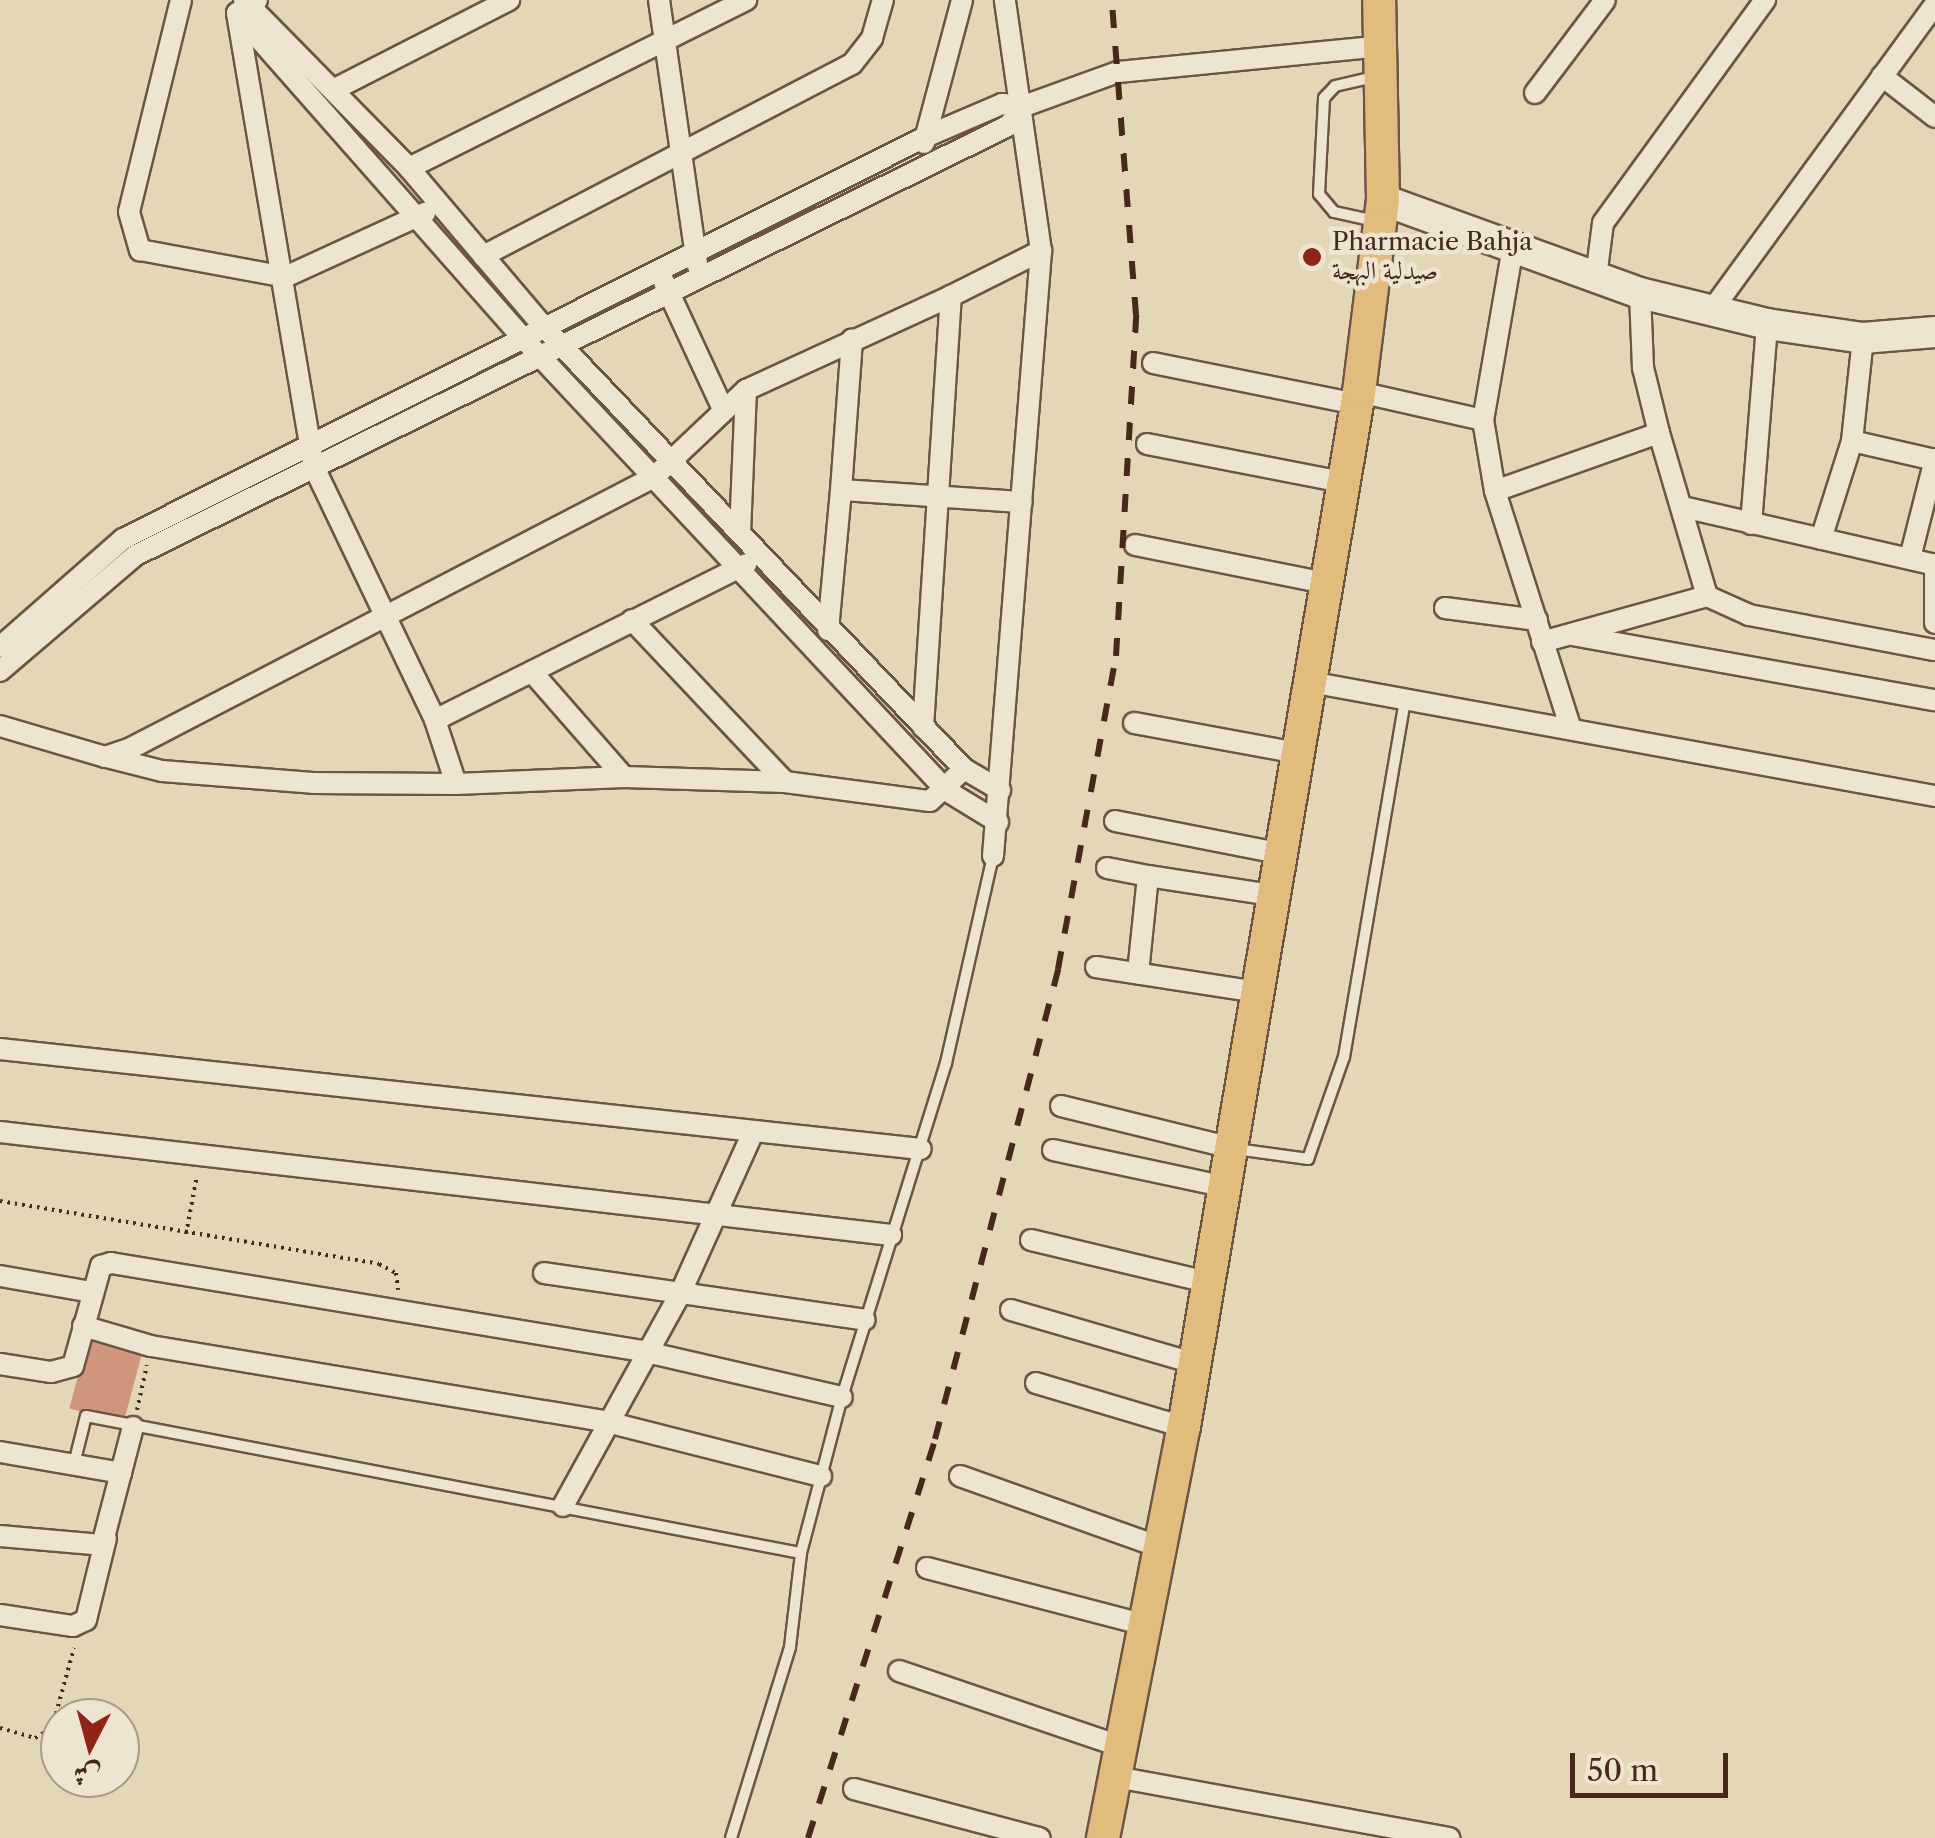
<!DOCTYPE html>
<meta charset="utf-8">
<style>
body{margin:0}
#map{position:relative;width:1935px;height:1838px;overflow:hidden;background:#e4d7b8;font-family:"Libre Caslon Text",Amiri,serif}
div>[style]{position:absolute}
.building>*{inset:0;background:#d0957d;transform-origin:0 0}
.path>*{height:4px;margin-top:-2px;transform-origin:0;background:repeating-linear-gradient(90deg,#46281d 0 2.5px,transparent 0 7.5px)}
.roads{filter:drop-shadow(2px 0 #6e5444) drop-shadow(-2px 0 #6e5444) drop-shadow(0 2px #6e5444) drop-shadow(0 -2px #6e5444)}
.lane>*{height:10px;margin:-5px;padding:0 5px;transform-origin:5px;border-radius:5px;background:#ede5d1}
.street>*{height:20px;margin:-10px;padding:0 10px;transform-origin:10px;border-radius:10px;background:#ede5d1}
.secondary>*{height:30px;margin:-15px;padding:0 15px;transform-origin:15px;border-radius:15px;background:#ede5d1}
.primary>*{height:32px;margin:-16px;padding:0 16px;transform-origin:16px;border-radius:16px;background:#e2bc7c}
.rail>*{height:6px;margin-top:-3px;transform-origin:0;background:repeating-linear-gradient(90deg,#46281d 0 18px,transparent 0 36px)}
.dots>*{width:28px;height:28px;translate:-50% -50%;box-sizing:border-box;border:5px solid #ede5d1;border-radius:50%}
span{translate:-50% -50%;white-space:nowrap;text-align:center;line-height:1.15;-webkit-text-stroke:9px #ede5d1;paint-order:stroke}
.poi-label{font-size:25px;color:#46281d}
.left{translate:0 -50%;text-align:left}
.north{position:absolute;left:40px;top:1698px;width:100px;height:100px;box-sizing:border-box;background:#ede5d1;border:2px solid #aa9989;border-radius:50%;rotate:186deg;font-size:28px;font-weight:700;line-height:40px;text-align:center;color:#46281d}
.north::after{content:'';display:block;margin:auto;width:35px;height:45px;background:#8f2418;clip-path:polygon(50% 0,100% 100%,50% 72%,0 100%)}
.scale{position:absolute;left:1570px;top:1753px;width:158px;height:45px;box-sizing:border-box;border:5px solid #46281d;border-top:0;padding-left:12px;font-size:30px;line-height:35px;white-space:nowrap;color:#46281d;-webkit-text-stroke:8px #ede5d1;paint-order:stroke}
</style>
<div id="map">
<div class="building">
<i style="left:89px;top:1335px;width:56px;height:76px;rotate:15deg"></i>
</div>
<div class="path">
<i style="left:0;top:1201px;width:384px;rotate:9.4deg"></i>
<i style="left:379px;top:1264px;width:19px;rotate:28deg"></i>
<i style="left:396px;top:1273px;width:17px;rotate:83deg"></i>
<i style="left:186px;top:1234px;width:60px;rotate:-79.4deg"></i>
<i style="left:137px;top:1410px;width:46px;rotate:-77.5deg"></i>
<i style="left:0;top:1728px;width:36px;rotate:16deg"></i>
<i style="left:35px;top:1738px;width:20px;rotate:-30deg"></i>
<i style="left:52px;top:1728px;width:83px;rotate:-74.6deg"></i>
</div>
<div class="roads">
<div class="lane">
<i style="left:1375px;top:221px;width:42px;rotate:-167.6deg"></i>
<i style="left:1334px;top:212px;width:23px;rotate:-130deg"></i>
<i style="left:1319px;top:194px;width:96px;rotate:-87deg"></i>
<i style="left:1324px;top:98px;width:16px;rotate:-47deg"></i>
<i style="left:1335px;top:86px;width:44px;rotate:-13.1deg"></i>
<i style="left:1236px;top:1149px;width:73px;rotate:7.9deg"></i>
<i style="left:1308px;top:1159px;width:108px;rotate:-70.6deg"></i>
<i style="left:1344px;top:1057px;width:362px;rotate:-80.3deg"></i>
<i style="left:74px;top:1464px;width:49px;rotate:-76deg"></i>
<i style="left:86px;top:1416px;width:728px;rotate:10.85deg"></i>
<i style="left:731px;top:1838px;width:200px;rotate:-72.8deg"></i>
<i style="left:790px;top:1647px;width:95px;rotate:-83.3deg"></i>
<i style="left:801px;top:1553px;width:161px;rotate:-75.3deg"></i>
<i style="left:842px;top:1397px;width:350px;rotate:-72.7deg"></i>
<i style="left:946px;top:1063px;width:212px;rotate:-77.2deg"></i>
</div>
<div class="street">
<i style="left:181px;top:0;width:218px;rotate:103.8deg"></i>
<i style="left:129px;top:212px;width:40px;rotate:74deg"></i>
<i style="left:140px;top:250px;width:147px;rotate:10.5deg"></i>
<i style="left:285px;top:277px;width:154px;rotate:-24.6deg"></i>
<i style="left:244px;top:0;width:235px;rotate:45.5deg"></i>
<i style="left:409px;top:168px;width:207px;rotate:49.7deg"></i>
<i style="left:543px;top:326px;width:611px;rotate:46.46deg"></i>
<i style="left:964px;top:769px;width:42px;rotate:30.3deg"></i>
<i style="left:257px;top:0;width:24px;rotate:147deg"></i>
<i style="left:237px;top:13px;width:460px;rotate:80.4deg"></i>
<i style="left:314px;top:467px;width:280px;rotate:64.4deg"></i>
<i style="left:435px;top:720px;width:67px;rotate:71.8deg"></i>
<i style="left:456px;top:784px;width:168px;rotate:-2.4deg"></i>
<i style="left:624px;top:777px;width:161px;rotate:1.8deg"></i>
<i style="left:785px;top:782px;width:146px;rotate:7.5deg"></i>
<i style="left:930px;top:801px;width:47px;rotate:-43.3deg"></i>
<i style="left:659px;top:0;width:268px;rotate:81.8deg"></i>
<i style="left:239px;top:16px;width:428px;rotate:48.6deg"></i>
<i style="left:522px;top:337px;width:622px;rotate:46.89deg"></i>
<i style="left:947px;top:791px;width:60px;rotate:31.3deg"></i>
<i style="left:1882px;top:76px;width:67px;rotate:37.7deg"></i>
<i style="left:333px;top:90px;width:198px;rotate:-27.1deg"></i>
<i style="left:1535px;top:93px;width:116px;rotate:-53deg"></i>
<i style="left:924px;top:143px;width:148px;rotate:-75.1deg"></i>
<i style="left:409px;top:168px;width:377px;rotate:-26.5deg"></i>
<i style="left:1513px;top:247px;width:176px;rotate:99.8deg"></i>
<i style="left:1483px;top:420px;width:72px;rotate:80.4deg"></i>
<i style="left:1495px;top:491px;width:250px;rotate:72.3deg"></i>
<i style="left:483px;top:256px;width:416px;rotate:-27.5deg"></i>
<i style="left:852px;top:64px;width:33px;rotate:-52deg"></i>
<i style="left:872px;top:38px;width:40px;rotate:-74deg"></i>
<i style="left:1596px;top:277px;width:54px;rotate:-82.6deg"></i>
<i style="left:1603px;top:223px;width:276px;rotate:-54deg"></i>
<i style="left:664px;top:282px;width:138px;rotate:65.1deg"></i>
<i style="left:1712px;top:310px;width:379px;rotate:-53.9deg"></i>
<i style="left:1863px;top:338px;width:104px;rotate:96.1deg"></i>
<i style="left:1852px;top:441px;width:85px;rotate:12.9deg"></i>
<i style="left:1153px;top:363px;width:207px;rotate:11.4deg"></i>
<i style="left:746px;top:390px;width:226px;rotate:-24.6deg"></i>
<i style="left:1359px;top:392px;width:127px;rotate:12.7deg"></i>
<i style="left:1147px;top:444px;width:199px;rotate:11deg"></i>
<i style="left:841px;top:490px;width:151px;rotate:-85.8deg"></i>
<i style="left:1495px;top:491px;width:174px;rotate:-19.5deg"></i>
<i style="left:1659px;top:433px;width:67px;rotate:-103.8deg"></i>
<i style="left:1643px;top:368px;width:75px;rotate:-92.3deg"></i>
<i style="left:1687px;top:508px;width:254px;rotate:12.9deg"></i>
<i style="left:1751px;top:524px;width:201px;rotate:-85.4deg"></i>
<i style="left:1821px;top:539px;width:103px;rotate:-72.4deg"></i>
<i style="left:1135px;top:545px;width:195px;rotate:11.3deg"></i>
<i style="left:1910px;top:558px;width:102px;rotate:-75.8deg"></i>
<i style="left:1935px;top:564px;width:59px;rotate:90deg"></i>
<i style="left:1707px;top:596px;width:46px;rotate:24.3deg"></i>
<i style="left:1749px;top:615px;width:189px;rotate:10.7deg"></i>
<i style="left:1445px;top:608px;width:93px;rotate:7.4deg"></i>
<i style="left:632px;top:620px;width:223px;rotate:46.6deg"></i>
<i style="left:828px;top:630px;width:141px;rotate:-84.7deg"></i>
<i style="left:841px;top:490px;width:181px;rotate:3.8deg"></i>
<i style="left:1572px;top:635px;width:369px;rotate:10.2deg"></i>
<i style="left:1542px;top:642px;width:171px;rotate:-15.6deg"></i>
<i style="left:1707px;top:596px;width:170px;rotate:-106.4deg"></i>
<i style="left:0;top:647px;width:164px;rotate:-41.3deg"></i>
<i style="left:123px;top:539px;width:897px;rotate:-26.62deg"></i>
<i style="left:925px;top:137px;width:84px;rotate:-23.2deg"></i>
<i style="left:1002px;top:104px;width:22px;rotate:5deg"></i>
<i style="left:1024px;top:106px;width:100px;rotate:-19.9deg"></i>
<i style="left:1118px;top:72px;width:265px;rotate:-5.6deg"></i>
<i style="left:0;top:671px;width:179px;rotate:-40.5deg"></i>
<i style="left:136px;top:555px;width:972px;rotate:-26.2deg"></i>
<i style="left:1008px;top:126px;width:26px;rotate:-51deg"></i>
<i style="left:532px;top:672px;width:140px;rotate:48.8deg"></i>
<i style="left:1310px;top:682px;width:635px;rotate:10.34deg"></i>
<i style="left:435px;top:720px;width:348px;rotate:-26.6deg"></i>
<i style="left:1134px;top:723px;width:166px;rotate:10.4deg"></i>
<i style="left:0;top:726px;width:109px;rotate:16.4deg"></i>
<i style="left:105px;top:757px;width:28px;rotate:-19deg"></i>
<i style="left:131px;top:748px;width:589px;rotate:-27.39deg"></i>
<i style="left:654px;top:477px;width:127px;rotate:-43.4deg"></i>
<i style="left:746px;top:390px;width:141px;rotate:92.4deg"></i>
<i style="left:923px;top:727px;width:432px;rotate:-86.3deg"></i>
<i style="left:951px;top:296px;width:101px;rotate:-26.6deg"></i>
<i style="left:107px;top:757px;width:57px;rotate:14.3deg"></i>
<i style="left:162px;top:771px;width:151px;rotate:4.5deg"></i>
<i style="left:313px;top:783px;width:143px;rotate:0.4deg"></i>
<i style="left:1115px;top:821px;width:166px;rotate:11.1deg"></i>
<i style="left:993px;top:856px;width:607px;rotate:-85.46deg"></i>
<i style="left:1041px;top:251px;width:254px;rotate:-98.2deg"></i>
<i style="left:1107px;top:868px;width:42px;rotate:11deg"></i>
<i style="left:1148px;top:876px;width:98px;rotate:95.9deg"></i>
<i style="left:1148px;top:876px;width:124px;rotate:8.8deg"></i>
<i style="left:1096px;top:967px;width:164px;rotate:8.8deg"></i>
<i style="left:0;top:1049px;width:926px;rotate:6.2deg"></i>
<i style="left:1061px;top:1106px;width:176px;rotate:13.8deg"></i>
<i style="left:0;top:1132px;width:897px;rotate:6.59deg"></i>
<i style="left:1053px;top:1150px;width:174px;rotate:12deg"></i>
<i style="left:1031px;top:1240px;width:181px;rotate:13.4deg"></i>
<i style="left:544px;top:1273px;width:324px;rotate:8.3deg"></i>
<i style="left:0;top:1276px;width:93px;rotate:9.9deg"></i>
<i style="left:1011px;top:1310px;width:190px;rotate:16.2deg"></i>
<i style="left:83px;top:1326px;width:71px;rotate:16.4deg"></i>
<i style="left:151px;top:1346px;width:458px;rotate:9.4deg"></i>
<i style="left:603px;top:1421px;width:225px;rotate:14.2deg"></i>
<i style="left:0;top:1364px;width:52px;rotate:8.9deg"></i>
<i style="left:51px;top:1372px;width:23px;rotate:-15deg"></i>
<i style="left:73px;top:1366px;width:104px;rotate:-74.4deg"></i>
<i style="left:101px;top:1266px;width:10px;rotate:-17deg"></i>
<i style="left:111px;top:1263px;width:538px;rotate:9.41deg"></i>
<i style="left:642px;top:1351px;width:205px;rotate:13deg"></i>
<i style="left:1036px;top:1383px;width:154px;rotate:16.6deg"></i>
<i style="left:0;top:1452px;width:123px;rotate:9.8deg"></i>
<i style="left:960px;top:1476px;width:214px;rotate:19.6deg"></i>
<i style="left:563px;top:1506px;width:242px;rotate:-61.1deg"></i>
<i style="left:680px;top:1294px;width:172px;rotate:-65.7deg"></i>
<i style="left:0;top:1536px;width:102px;rotate:5deg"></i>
<i style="left:102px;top:1545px;width:122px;rotate:-75.3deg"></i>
<i style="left:927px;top:1568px;width:222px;rotate:14.6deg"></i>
<i style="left:0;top:1615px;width:74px;rotate:8.6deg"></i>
<i style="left:73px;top:1626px;width:14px;rotate:-25deg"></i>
<i style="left:86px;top:1620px;width:84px;rotate:-76.3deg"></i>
<i style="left:899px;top:1671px;width:236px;rotate:18.8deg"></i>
<i style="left:1116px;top:1777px;width:339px;rotate:10.4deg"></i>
<i style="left:854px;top:1789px;width:192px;rotate:14.8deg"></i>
</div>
<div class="secondary">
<i style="left:1383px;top:200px;width:273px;rotate:19.9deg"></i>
<i style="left:1640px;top:293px;width:131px;rotate:13.7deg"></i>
<i style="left:1767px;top:324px;width:97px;rotate:8.3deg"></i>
<i style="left:1863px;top:338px;width:72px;rotate:-4.8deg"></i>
</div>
<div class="primary">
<i style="left:1103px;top:1838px;width:419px;rotate:-78.9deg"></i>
<i style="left:1184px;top:1427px;width:1050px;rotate:-80.4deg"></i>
<i style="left:1359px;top:392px;width:193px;rotate:-82.9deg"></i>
<i style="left:1383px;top:200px;width:200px;rotate:-91.1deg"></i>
</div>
</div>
<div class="rail">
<i style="left:808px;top:1838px;width:419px;rotate:-72.3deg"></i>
<i style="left:935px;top:1439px;width:486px;rotate:-75.3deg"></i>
<i style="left:1058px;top:969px;width:318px;rotate:-79.5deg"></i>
<i style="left:1116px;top:656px;width:342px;rotate:-86.6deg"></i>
<i style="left:1136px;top:315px;width:316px;rotate:-94.4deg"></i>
</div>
<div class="dots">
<i style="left:1312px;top:257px;background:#8f2418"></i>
</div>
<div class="poi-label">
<span class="left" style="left:1332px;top:257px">Pharmacie Bahja<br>صيدلية البهجة</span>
</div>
<div class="north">ش</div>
<div class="scale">50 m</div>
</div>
